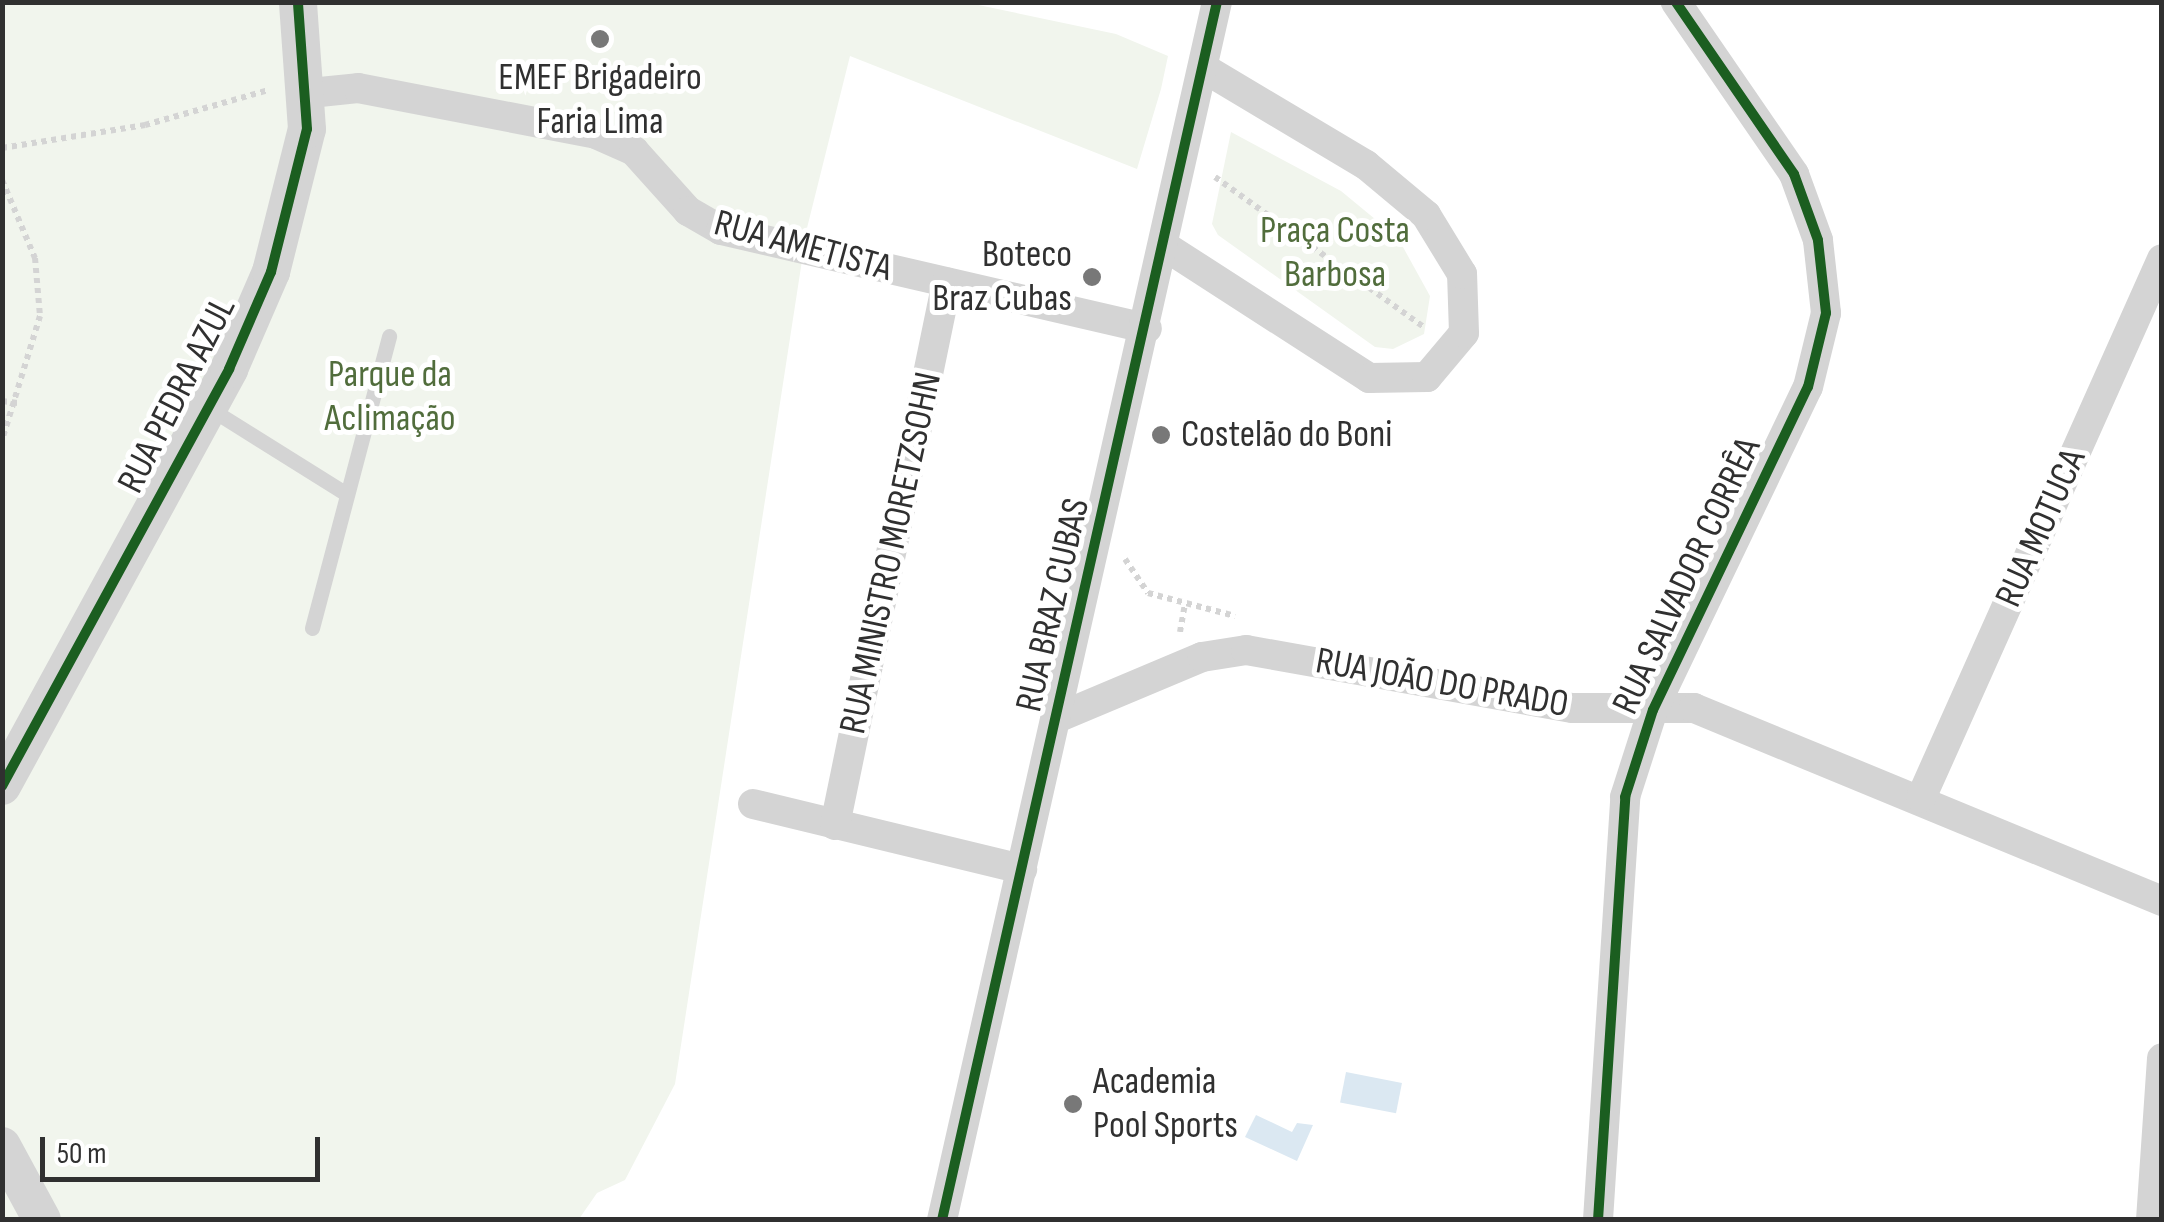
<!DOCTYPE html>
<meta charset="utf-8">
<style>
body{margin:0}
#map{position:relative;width:2164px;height:1222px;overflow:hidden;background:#fff;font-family:"Sofia Sans Condensed",sans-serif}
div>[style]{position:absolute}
.green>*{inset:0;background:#f1f5ed}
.water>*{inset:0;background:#dbe8f2;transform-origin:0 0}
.path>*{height:6px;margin-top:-3px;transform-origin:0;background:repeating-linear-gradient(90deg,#d4d4d4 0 5px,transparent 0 10px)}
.service>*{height:15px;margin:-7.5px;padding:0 7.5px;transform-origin:7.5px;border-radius:7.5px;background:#d4d4d4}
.minor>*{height:30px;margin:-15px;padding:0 15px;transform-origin:15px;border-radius:15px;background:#d4d4d4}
.tertiary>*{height:38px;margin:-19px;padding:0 19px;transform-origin:19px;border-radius:19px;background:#d4d4d4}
.cycleway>*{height:10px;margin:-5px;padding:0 5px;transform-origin:5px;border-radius:5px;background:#1b5e20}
.dots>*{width:28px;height:28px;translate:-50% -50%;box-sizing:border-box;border:5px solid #fff;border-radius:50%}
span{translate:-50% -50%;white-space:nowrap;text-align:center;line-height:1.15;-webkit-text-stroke:10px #fff;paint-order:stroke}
.poi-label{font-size:38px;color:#303030}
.right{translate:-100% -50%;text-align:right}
.left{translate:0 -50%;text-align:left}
.park-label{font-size:38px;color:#516d3c}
.street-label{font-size:38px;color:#303030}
.frame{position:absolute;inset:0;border:5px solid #303030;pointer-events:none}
.scale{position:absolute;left:40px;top:1137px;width:280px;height:45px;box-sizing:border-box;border:5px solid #303030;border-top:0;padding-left:12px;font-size:30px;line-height:35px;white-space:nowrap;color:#303030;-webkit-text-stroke:8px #fff;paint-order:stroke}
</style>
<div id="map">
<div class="green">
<i style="clip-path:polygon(964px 2px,1116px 34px,1168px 56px,1161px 89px,1137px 169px,850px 56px,807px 228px,675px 1084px,625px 1180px,597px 1193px,579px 1219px,3px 1219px,3px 3px)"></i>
<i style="clip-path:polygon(1231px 132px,1341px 191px,1398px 238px,1430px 296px,1424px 334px,1393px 349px,1375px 347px,1218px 235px,1212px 224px)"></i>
</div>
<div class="water">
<i style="left:1346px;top:1072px;width:57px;height:31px;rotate:11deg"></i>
<i style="clip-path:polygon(1256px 1115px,1292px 1132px,1297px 1123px,1313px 1125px,1297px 1161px,1245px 1137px)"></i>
</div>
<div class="path">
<i style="left:2px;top:148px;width:145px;rotate:-9.1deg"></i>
<i style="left:145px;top:125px;width:129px;rotate:-15.8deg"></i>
<i style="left:1215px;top:177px;width:259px;rotate:35.7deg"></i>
<i style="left:2px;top:180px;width:85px;rotate:67.1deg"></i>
<i style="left:35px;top:258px;width:58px;rotate:85.1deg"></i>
<i style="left:40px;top:316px;width:130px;rotate:107deg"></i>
<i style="left:2px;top:401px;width:16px;rotate:7deg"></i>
<i style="left:1125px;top:559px;width:41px;rotate:55.9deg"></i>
<i style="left:1148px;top:593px;width:90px;rotate:14.8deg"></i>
<i style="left:1180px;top:632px;width:28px;rotate:-80deg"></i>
</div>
<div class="service">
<i style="left:209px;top:408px;width:160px;rotate:32deg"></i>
<i style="left:312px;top:628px;width:302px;rotate:-75.2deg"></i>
</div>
<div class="minor">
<i style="left:310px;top:93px;width:48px;rotate:-5.9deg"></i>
<i style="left:358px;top:88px;width:242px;rotate:10.9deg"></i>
<i style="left:596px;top:134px;width:42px;rotate:24.1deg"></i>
<i style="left:634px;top:151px;width:81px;rotate:48deg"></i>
<i style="left:688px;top:211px;width:38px;rotate:30deg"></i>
<i style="left:721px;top:230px;width:437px;rotate:13deg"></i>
<i style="left:1166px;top:247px;width:242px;rotate:32.8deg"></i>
<i style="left:1369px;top:378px;width:58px;rotate:-1deg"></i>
<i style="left:1427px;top:377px;width:57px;rotate:-49.9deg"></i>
<i style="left:1464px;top:333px;width:59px;rotate:-91.9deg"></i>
<i style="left:1462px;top:274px;width:69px;rotate:-121.4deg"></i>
<i style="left:1426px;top:215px;width:78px;rotate:-140.2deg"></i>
<i style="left:1366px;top:165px;width:190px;rotate:-149.2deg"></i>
<i style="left:1057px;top:718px;width:157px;rotate:-22.8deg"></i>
<i style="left:1202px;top:657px;width:45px;rotate:-9deg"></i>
<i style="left:1246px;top:650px;width:331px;rotate:10.1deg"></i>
<i style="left:1572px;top:708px;width:122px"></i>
<i style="left:1694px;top:708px;width:506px;rotate:22.41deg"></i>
<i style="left:1921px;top:798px;width:590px;rotate:-65.91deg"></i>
<i style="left:753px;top:804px;width:277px;rotate:13.6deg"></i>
<i style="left:835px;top:825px;width:554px;rotate:-78.35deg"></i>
<i style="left:942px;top:1220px;width:1249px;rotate:-77.28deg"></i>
<i style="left:1598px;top:1220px;width:424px;rotate:-86.3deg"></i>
<i style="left:1625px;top:797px;width:91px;rotate:-72.2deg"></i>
<i style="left:1653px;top:710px;width:358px;rotate:-64.4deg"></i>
<i style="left:1808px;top:387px;width:76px;rotate:-76.3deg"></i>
<i style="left:1826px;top:313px;width:73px;rotate:-96.3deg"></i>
<i style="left:1818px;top:240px;width:70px;rotate:-110deg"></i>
<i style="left:1794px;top:174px;width:209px;rotate:-124.5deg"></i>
<i style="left:2151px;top:1220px;width:162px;rotate:-86.1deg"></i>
</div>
<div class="tertiary">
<i style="left:2px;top:786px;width:475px;rotate:-61.4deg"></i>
<i style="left:229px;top:369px;width:106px;rotate:-66.6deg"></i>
<i style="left:271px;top:272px;width:147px;rotate:-75.9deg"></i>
<i style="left:307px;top:129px;width:127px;rotate:-94.1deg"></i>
<i style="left:2px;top:1146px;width:84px;rotate:61.6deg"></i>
</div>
<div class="cycleway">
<i style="left:2px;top:786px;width:475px;rotate:-61.4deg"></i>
<i style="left:229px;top:369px;width:106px;rotate:-66.6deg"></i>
<i style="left:271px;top:272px;width:147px;rotate:-75.9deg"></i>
<i style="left:307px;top:129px;width:127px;rotate:-94.1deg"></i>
<i style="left:942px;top:1220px;width:1249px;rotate:-77.28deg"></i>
<i style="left:1598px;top:1220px;width:424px;rotate:-86.3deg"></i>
<i style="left:1625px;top:797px;width:91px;rotate:-72.2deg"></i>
<i style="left:1653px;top:710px;width:358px;rotate:-64.4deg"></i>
<i style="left:1808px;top:387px;width:76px;rotate:-76.3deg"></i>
<i style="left:1826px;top:313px;width:73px;rotate:-96.3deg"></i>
<i style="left:1818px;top:240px;width:70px;rotate:-110deg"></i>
<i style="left:1794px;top:174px;width:209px;rotate:-124.5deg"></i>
</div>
<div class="dots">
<i style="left:600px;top:39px;background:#787878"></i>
<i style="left:1092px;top:277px;background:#787878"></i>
<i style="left:1161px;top:435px;background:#787878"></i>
<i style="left:1073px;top:1104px;background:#787878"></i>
</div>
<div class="poi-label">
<span style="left:600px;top:100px">EMEF Brigadeiro<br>Faria Lima</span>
<span class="right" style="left:1072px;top:277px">Boteco<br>Braz Cubas</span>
<span class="left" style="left:1181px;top:435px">Costelão do Boni</span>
<span class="left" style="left:1093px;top:1104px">Academia<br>Pool Sports</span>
</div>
<div class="park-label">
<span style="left:1335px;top:253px">Praça Costa<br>Barbosa</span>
<span style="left:390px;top:397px">Parque da<br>Aclimação</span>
</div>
<div class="street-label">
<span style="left:803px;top:246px;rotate:15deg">RUA AMETISTA</span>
<span style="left:177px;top:395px;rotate:-63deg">RUA PEDRA AZUL</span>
<span style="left:2041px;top:528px;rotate:-66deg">RUA MOTUCA</span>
<span style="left:891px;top:553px;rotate:-78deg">RUA MINISTRO MORETZSOHN</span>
<span style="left:1687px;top:576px;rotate:-65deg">RUA SALVADOR CORRÊA</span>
<span style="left:1053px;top:605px;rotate:-77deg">RUA BRAZ CUBAS</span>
<span style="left:1442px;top:683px;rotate:10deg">RUA JOÃO DO PRADO</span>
</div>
<div class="frame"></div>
<div class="scale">50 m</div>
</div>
